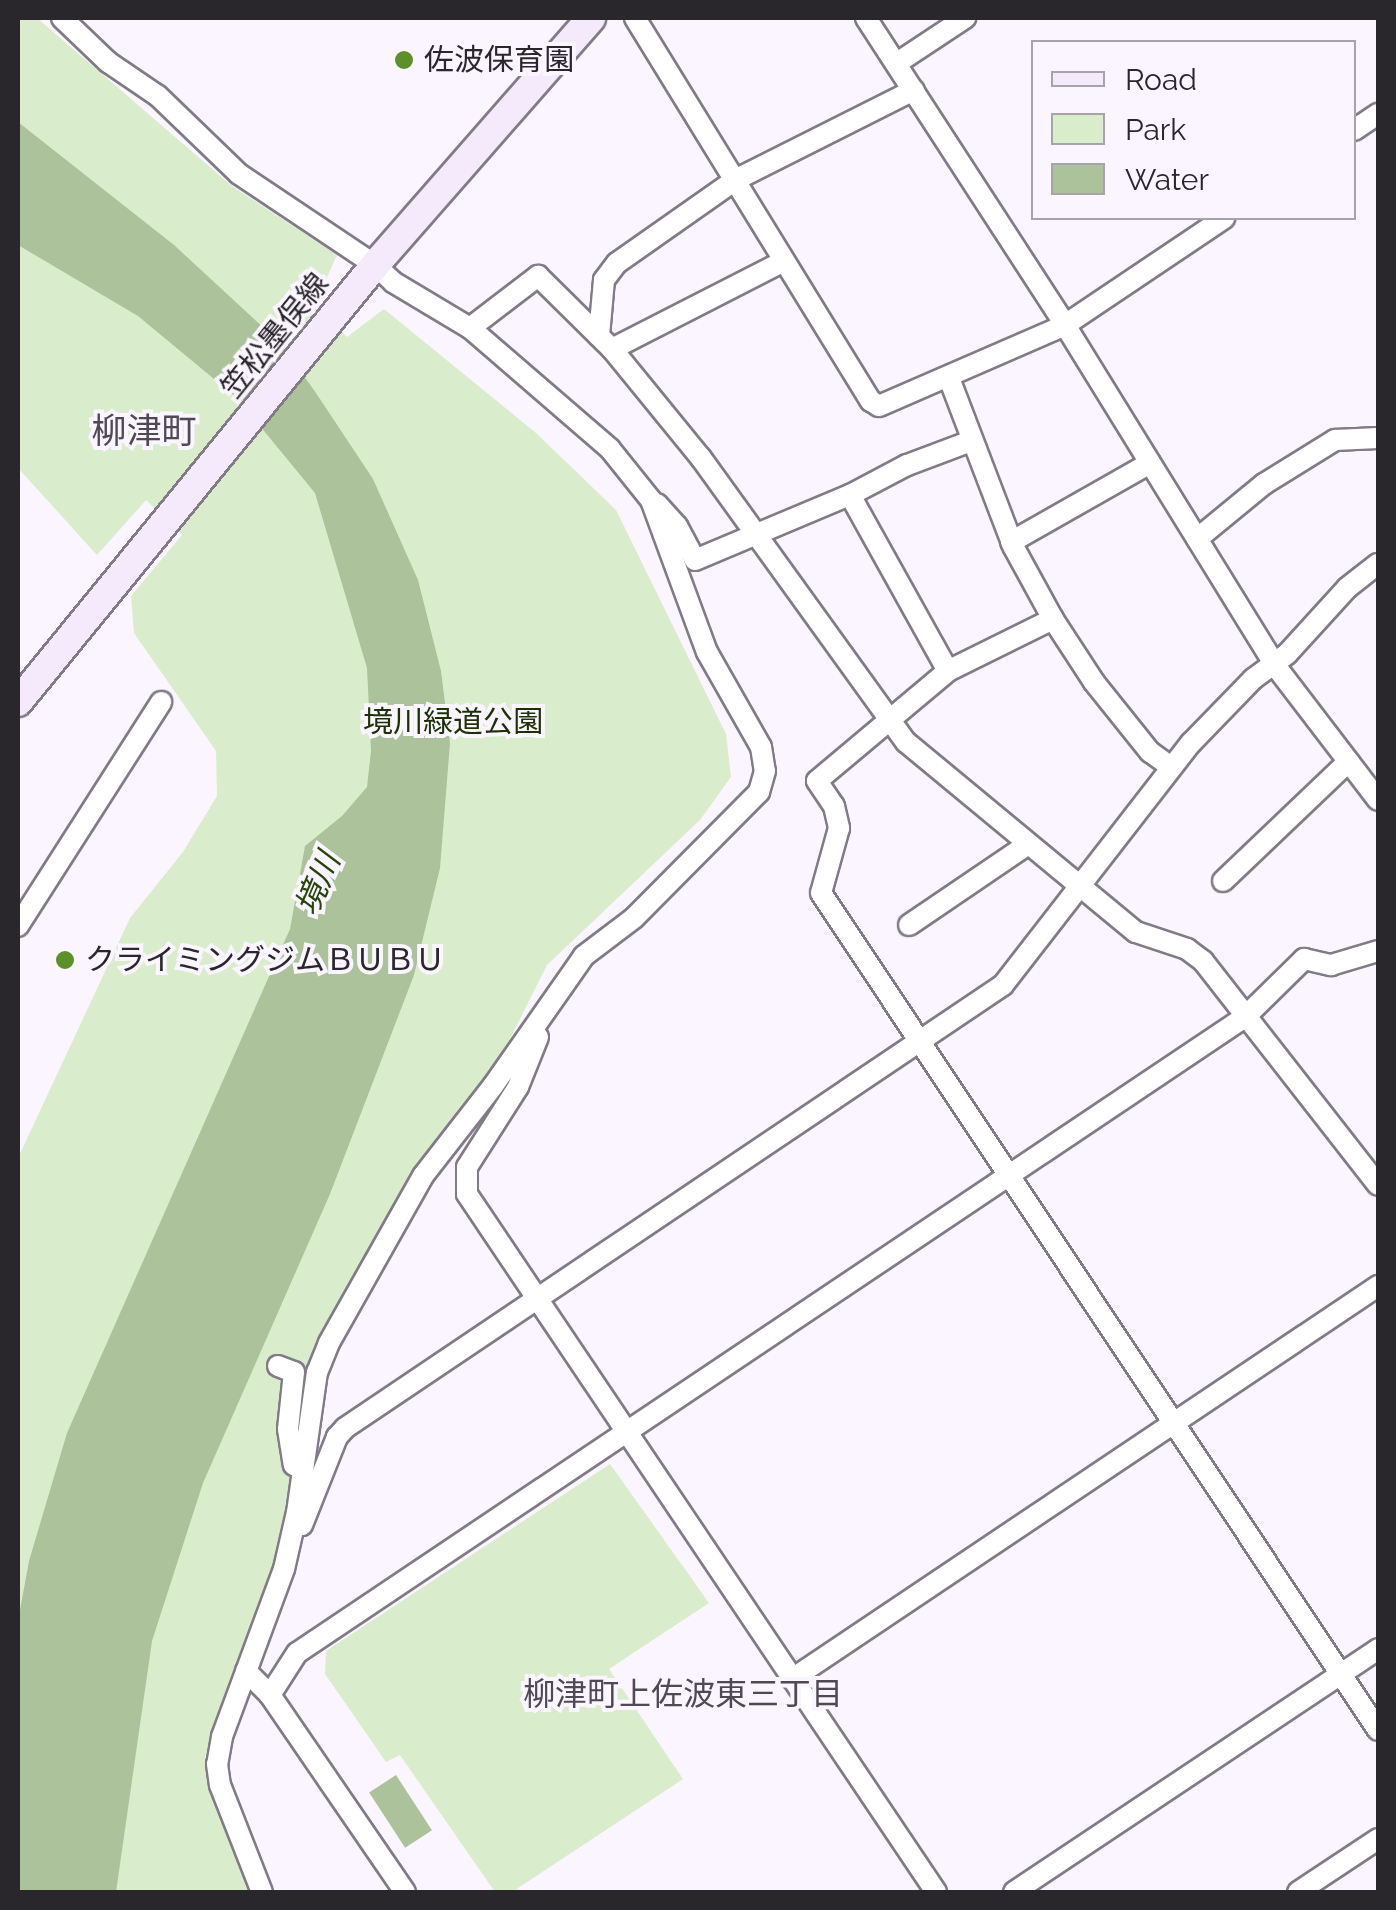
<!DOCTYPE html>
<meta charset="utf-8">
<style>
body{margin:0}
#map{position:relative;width:1396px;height:1910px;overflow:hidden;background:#faf5fe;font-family:Raleway,"Noto Sans JP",sans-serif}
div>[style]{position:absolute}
.green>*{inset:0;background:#d9eccc}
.water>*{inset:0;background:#abc29a;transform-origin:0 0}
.roads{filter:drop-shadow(2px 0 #827b87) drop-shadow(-2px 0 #827b87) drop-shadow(0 2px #827b87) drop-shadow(0 -2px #827b87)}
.minor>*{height:20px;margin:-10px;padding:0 10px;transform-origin:10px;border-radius:10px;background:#fff}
.secondary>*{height:28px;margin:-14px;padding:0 14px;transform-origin:14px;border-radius:14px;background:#f4eafc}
.dots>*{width:28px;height:28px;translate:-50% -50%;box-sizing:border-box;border:5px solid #faf5fe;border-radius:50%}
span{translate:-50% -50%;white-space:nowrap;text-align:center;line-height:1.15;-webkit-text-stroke:8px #faf5fe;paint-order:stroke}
.poi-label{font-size:30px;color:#2a272c}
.left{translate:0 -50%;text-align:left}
.street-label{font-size:30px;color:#2a272c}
.park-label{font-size:30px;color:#1c3206}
.water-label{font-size:32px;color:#284509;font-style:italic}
.neighbourhood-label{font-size:32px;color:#4f4954}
.quarter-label{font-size:35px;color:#4f4954}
.frame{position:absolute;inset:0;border:20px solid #2a272c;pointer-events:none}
.legend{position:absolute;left:1031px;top:40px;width:325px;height:180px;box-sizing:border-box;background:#faf5fe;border:2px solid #a7a3aa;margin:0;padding:12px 18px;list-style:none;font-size:30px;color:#2a272c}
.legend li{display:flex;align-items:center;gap:20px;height:50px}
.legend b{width:50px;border:2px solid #a7a3aa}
</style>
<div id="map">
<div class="green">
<i style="clip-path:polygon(18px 18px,37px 18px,232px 186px,337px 255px,316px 302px,347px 337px,384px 309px,536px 433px,616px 510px,726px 734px,731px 777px,700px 820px,547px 965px,511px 1037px,309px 1367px,276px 1559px,221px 1703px,205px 1757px,253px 1892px,18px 1892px,18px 1158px,130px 918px,183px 852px,217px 796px,216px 751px,134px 633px,131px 596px,182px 535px,146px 500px,97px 555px,18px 468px)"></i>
<i style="clip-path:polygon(610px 1464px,709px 1603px,609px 1669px,683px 1779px,512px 1892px,495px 1892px,400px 1755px,386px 1762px,325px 1674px,326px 1651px)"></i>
</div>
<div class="water">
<i style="clip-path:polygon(18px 122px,174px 245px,281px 344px,316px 393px,373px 479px,418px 580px,441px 671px,450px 743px,440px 868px,414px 975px,330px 1194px,203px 1483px,152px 1641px,116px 1892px,18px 1892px,18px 1621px,29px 1561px,67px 1433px,290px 929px,305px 846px,342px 816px,367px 787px,371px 751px,367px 668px,315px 493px,237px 398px,138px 316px,18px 245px)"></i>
<i style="left:396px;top:1775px;width:66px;height:32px;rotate:57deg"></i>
</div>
<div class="roads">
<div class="minor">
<i style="left:62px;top:18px;width:64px;rotate:43.7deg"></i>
<i style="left:108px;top:62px;width:60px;rotate:34.2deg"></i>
<i style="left:158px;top:96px;width:112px;rotate:43.9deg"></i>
<i style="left:239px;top:174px;width:164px;rotate:33.8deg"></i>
<i style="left:375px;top:265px;width:25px;rotate:43deg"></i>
<i style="left:393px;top:282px;width:90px;rotate:30.9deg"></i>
<i style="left:470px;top:328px;width:185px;rotate:40.8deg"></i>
<i style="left:610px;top:449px;width:65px;rotate:51.2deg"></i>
<i style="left:651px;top:500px;width:162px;rotate:69.8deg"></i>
<i style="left:707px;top:652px;width:109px;rotate:60.4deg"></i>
<i style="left:761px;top:747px;width:24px;rotate:81deg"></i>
<i style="left:765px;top:771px;width:22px;rotate:106deg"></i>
<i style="left:759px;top:792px;width:177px;rotate:134.8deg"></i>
<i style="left:634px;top:918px;width:63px;rotate:142.8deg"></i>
<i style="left:584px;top:956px;width:159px;rotate:125deg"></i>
<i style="left:493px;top:1086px;width:114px;rotate:127.9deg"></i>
<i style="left:423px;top:1176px;width:192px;rotate:119.4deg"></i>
<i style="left:329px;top:1343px;width:31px;rotate:112deg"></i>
<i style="left:317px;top:1372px;width:141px;rotate:98.1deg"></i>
<i style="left:297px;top:1512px;width:58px;rotate:102.8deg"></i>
<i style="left:284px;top:1569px;width:179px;rotate:110.3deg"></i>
<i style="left:222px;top:1737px;width:27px;rotate:100deg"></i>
<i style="left:217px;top:1764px;width:21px;rotate:82deg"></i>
<i style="left:220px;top:1785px;width:115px;rotate:68.6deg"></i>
<i style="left:635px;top:18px;width:450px;rotate:58.4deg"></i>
<i style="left:871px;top:401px;width:9px;rotate:32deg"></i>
<i style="left:879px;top:406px;width:203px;rotate:-23.5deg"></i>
<i style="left:1065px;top:325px;width:192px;rotate:-33.9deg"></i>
<i style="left:866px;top:18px;width:366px;rotate:57deg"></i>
<i style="left:1065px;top:325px;width:398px;rotate:58.3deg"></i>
<i style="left:1274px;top:664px;width:171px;rotate:52.6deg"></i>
<i style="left:897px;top:63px;width:82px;rotate:-33.5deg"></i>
<i style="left:1354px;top:130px;width:29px;rotate:-34deg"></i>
<i style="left:470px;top:328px;width:86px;rotate:-37.4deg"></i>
<i style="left:538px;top:276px;width:104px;rotate:44.6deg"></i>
<i style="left:612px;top:349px;width:141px;rotate:50.8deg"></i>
<i style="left:701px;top:458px;width:350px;rotate:54.2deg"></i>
<i style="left:906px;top:742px;width:298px;rotate:39.6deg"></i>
<i style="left:1136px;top:932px;width:54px;rotate:18.4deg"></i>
<i style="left:1187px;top:949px;width:20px;rotate:37deg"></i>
<i style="left:1203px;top:961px;width:284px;rotate:52deg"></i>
<i style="left:599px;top:336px;width:56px;rotate:-84.9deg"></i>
<i style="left:604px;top:280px;width:21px;rotate:-53deg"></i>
<i style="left:617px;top:263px;width:144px;rotate:-35.1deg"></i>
<i style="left:735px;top:180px;width:200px;rotate:-26.7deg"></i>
<i style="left:612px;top:349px;width:193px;rotate:-27.1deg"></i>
<i style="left:949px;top:378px;width:180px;rotate:69.1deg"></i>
<i style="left:1013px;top:546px;width:83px;rotate:61.3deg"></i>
<i style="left:850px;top:495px;width:201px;rotate:60.9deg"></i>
<i style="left:657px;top:504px;width:30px;rotate:48deg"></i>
<i style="left:677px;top:526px;width:38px;rotate:62deg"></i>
<i style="left:695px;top:560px;width:168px;rotate:-22.8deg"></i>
<i style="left:850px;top:495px;width:64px;rotate:-27.8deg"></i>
<i style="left:907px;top:465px;width:68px;rotate:-20.6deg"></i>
<i style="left:1197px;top:539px;width:87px;rotate:-39.4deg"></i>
<i style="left:1264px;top:484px;width:84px;rotate:-31.8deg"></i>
<i style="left:1335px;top:440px;width:43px;rotate:-2.7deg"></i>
<i style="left:1011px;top:542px;width:160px;rotate:-29.6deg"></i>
<i style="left:1171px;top:767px;width:26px;rotate:-144deg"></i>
<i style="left:1150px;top:752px;width:90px;rotate:-128.7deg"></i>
<i style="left:1094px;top:682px;width:75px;rotate:-123.1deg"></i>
<i style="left:1053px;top:619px;width:117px;rotate:153.7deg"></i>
<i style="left:948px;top:671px;width:171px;rotate:140deg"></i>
<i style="left:817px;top:781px;width:30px;rotate:56deg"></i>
<i style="left:834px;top:806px;width:23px;rotate:77deg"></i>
<i style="left:839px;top:828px;width:67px;rotate:105.5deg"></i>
<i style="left:821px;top:893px;width:1005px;rotate:56.36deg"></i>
<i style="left:1223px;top:881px;width:173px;rotate:-43.6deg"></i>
<i style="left:909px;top:925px;width:144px;rotate:-34.2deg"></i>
<i style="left:18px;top:926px;width:266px;rotate:-57.4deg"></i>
<i style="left:538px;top:1037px;width:54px;rotate:111.8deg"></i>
<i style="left:518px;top:1087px;width:95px;rotate:122.5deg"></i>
<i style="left:467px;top:1167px;width:27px;rotate:90deg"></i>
<i style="left:467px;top:1194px;width:841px;rotate:56.1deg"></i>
<i style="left:278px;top:1366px;width:17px;rotate:21deg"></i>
<i style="left:294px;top:1372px;width:57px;rotate:96deg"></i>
<i style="left:288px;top:1429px;width:36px;rotate:81deg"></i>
<i style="left:294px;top:1465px;width:7px;rotate:27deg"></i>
<i style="left:302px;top:1525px;width:95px;rotate:-68.3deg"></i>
<i style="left:337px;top:1437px;width:12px;rotate:-48deg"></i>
<i style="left:345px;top:1428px;width:793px;rotate:-33.95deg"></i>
<i style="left:1003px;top:985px;width:306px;rotate:-52.2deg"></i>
<i style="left:1191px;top:743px;width:89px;rotate:-45.9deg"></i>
<i style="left:1253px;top:679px;width:42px;rotate:-36.3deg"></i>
<i style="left:1287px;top:654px;width:89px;rotate:-47.7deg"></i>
<i style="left:1347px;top:588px;width:39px;rotate:-38deg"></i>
<i style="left:246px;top:1671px;width:34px;rotate:45deg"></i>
<i style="left:270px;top:1695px;width:239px;rotate:55.6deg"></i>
<i style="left:792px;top:1679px;width:706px;rotate:-33.85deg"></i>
<i style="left:270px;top:1695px;width:50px;rotate:-57.3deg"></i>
<i style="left:297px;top:1653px;width:1142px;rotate:-33.86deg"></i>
<i style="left:1245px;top:1017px;width:83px;rotate:-44.5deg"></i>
<i style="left:1304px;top:959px;width:28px;rotate:13deg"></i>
<i style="left:1331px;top:965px;width:49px;rotate:-16.6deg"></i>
<i style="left:1014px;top:1892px;width:438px;rotate:-33.7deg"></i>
<i style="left:1298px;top:1892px;width:96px;rotate:-33.5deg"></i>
</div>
<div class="secondary">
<i style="left:18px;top:702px;width:564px;rotate:-50.75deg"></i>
<i style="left:375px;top:265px;width:328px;rotate:-48.8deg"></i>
</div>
</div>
<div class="dots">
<i style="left:404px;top:60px;background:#5d9029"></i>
<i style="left:65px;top:960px;background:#5d9029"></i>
</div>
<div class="poi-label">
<span class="left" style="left:424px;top:60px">佐波保育園</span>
<span class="left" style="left:85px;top:960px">クライミングジムＢＵＢＵ</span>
</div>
<div class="street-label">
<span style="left:275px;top:336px;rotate:-51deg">笠松墨俣線</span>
</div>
<div class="park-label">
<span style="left:453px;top:722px">境川緑道公園</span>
</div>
<div class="water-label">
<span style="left:318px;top:884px;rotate:-67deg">境川</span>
</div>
<div class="neighbourhood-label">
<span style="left:683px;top:1694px">柳津町上佐波東三丁目</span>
</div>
<div class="quarter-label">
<span style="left:144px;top:431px">柳津町</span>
</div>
<div class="frame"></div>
<ul class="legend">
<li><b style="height:12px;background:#f4eafc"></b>Road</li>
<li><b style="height:28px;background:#d9eccc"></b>Park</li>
<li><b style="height:28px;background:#abc29a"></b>Water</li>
</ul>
</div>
